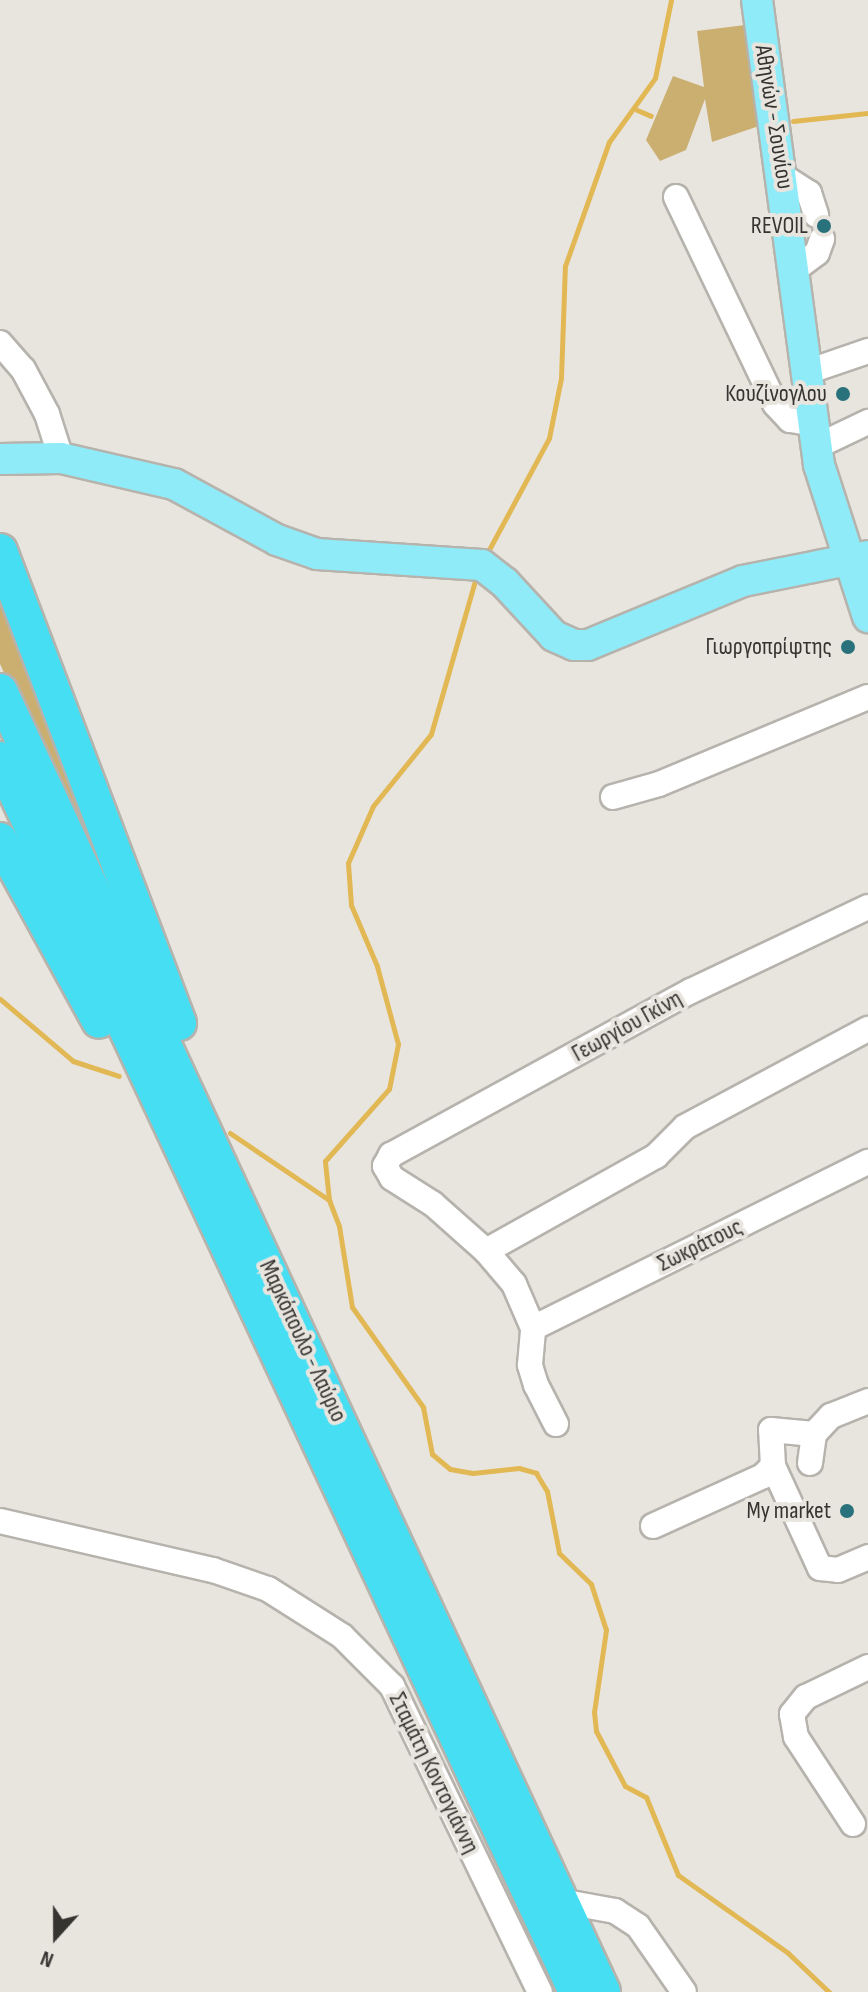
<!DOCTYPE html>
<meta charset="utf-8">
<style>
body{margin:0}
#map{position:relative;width:868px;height:1992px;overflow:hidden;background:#e8e5df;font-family:"Sofia Sans Condensed",sans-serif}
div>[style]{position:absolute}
.green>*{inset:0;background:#cbaf71}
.stream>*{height:5px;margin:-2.5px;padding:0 2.5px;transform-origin:2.5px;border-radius:2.5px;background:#e2b855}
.roads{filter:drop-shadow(2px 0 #b6b3ad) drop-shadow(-2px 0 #b6b3ad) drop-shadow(0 2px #b6b3ad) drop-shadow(0 -2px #b6b3ad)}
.minor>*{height:24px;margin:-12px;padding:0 12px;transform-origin:12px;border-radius:12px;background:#fff}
.major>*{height:30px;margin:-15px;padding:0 15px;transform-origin:15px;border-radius:15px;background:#90ebf8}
.highway>*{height:34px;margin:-17px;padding:0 17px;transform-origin:17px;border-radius:17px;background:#46def3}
.dots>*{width:22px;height:22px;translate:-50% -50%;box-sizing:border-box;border:4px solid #e8e5df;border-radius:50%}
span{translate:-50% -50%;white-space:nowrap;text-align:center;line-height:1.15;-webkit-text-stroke:8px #e8e5df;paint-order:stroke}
.street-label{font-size:24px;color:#353431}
.poi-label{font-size:24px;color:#353431}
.right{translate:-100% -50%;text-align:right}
.north{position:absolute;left:16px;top:1896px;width:80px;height:80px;-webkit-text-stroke:6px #e8e5df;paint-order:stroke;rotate:201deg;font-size:22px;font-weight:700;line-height:32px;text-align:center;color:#353431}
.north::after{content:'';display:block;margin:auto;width:28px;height:36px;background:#353431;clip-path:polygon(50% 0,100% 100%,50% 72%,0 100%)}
</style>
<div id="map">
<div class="green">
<i style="clip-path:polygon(745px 25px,759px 126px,712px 142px,705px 99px,686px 150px,660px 161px,646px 140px,673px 76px,704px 87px,697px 31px)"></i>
<i style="clip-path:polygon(0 589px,172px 1038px,0 664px)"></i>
</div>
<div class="stream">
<i style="left:637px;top:110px;width:15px;rotate:23deg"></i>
<i style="left:793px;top:121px;width:75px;rotate:-6.1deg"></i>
<i style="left:485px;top:557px;width:135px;rotate:-61.7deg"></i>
<i style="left:549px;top:438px;width:61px;rotate:-78.7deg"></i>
<i style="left:561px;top:378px;width:112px;rotate:-88deg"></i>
<i style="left:565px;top:266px;width:132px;rotate:-70.5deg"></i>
<i style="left:609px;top:142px;width:79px;rotate:-54.3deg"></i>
<i style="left:655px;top:78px;width:80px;rotate:-78.4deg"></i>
<i style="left:0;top:999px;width:96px;rotate:40.3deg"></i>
<i style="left:73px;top:1061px;width:48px;rotate:18.1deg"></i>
<i style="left:230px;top:1133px;width:120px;rotate:34.1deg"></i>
<i style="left:329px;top:1200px;width:28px;rotate:69deg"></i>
<i style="left:339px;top:1226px;width:82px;rotate:80.9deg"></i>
<i style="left:352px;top:1307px;width:123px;rotate:54.6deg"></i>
<i style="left:423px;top:1407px;width:48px;rotate:79.2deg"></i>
<i style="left:432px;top:1454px;width:23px;rotate:40deg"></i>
<i style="left:450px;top:1469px;width:23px;rotate:10deg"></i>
<i style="left:473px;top:1473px;width:46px;rotate:-6.2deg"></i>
<i style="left:519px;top:1468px;width:18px;rotate:16deg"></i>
<i style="left:536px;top:1473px;width:21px;rotate:59deg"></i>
<i style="left:547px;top:1491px;width:63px;rotate:79deg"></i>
<i style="left:559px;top:1553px;width:45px;rotate:44.1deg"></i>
<i style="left:591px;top:1584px;width:48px;rotate:71.9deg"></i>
<i style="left:606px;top:1630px;width:83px;rotate:98.3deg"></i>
<i style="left:594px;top:1712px;width:19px;rotate:84deg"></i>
<i style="left:596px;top:1731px;width:62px;rotate:62.2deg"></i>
<i style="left:625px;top:1786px;width:24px;rotate:28deg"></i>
<i style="left:646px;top:1797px;width:84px;rotate:67.7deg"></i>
<i style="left:678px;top:1875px;width:135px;rotate:35.3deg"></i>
<i style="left:788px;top:1953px;width:57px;rotate:43.6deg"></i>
<i style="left:329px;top:1200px;width:39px;rotate:-96deg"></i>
<i style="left:325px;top:1161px;width:96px;rotate:-48.4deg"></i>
<i style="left:389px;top:1089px;width:46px;rotate:-78.7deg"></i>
<i style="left:398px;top:1044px;width:81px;rotate:-105.1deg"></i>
<i style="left:377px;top:966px;width:66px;rotate:-113.1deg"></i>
<i style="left:351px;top:905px;width:42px;rotate:-94.1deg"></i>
<i style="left:348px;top:863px;width:62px;rotate:-66.3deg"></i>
<i style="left:373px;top:806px;width:92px;rotate:-51.1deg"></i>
<i style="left:431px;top:734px;width:163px;rotate:-74deg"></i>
</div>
<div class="roads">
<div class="minor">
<i style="left:784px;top:177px;width:30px;rotate:33deg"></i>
<i style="left:809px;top:193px;width:23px;rotate:72deg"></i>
<i style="left:676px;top:197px;width:229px;rotate:64.4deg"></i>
<i style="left:775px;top:404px;width:22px;rotate:47deg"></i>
<i style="left:790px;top:420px;width:24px;rotate:9deg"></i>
<i style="left:797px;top:268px;width:25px;rotate:-37deg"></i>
<i style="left:817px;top:253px;width:15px;rotate:-70deg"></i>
<i style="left:0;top:343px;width:35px;rotate:49deg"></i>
<i style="left:23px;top:369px;width:51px;rotate:61.9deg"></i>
<i style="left:47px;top:414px;width:46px;rotate:72.3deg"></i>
<i style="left:807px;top:372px;width:65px;rotate:-19deg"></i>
<i style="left:826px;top:442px;width:47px;rotate:-25.5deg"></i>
<i style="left:613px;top:797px;width:48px;rotate:-15.8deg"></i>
<i style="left:659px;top:784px;width:226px;rotate:-22.6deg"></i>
<i style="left:486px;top:1251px;width:195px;rotate:-29.2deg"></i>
<i style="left:656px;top:1156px;width:41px;rotate:-45deg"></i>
<i style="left:685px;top:1127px;width:208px;rotate:-28.2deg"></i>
<i style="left:533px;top:1328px;width:374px;rotate:-26.4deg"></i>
<i style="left:556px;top:1424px;width:44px;rotate:-117.1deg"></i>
<i style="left:536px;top:1385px;width:21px;rotate:-107deg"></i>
<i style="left:530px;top:1365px;width:37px;rotate:-85deg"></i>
<i style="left:533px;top:1328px;width:48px;rotate:-113.4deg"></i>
<i style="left:514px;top:1284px;width:43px;rotate:-130.3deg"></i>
<i style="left:486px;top:1251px;width:71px;rotate:-138.4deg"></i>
<i style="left:433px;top:1204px;width:49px;rotate:-147.6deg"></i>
<i style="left:392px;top:1178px;width:14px;rotate:-120deg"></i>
<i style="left:385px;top:1166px;width:13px;rotate:-61deg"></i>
<i style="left:391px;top:1155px;width:342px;rotate:-28.7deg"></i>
<i style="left:691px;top:991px;width:196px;rotate:-25.4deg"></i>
<i style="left:810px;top:1463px;width:29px;rotate:-82deg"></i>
<i style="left:814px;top:1434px;width:25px;rotate:-47deg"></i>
<i style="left:831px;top:1416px;width:40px;rotate:-22deg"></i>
<i style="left:773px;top:1466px;width:112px;rotate:65.3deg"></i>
<i style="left:820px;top:1568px;width:18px;rotate:6deg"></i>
<i style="left:838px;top:1570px;width:33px;rotate:-23deg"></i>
<i style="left:0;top:1521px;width:219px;rotate:13deg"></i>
<i style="left:213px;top:1570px;width:58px;rotate:19.1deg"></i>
<i style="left:268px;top:1589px;width:88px;rotate:32.4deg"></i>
<i style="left:342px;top:1636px;width:71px;rotate:45deg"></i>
<i style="left:392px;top:1686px;width:340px;rotate:64.2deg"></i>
<i style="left:653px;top:1526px;width:121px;rotate:-24.4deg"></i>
<i style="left:763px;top:1476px;width:14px;rotate:-45deg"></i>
<i style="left:773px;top:1466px;width:36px;rotate:-93deg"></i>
<i style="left:771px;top:1430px;width:43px;rotate:5.3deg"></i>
<i style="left:853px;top:1824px;width:104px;rotate:-123.2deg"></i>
<i style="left:796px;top:1737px;width:23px;rotate:-100deg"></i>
<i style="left:792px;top:1714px;width:22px;rotate:-51deg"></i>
<i style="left:806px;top:1697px;width:69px;rotate:-25.8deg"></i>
<i style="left:560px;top:1901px;width:56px;rotate:10.3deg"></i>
<i style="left:615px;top:1911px;width:27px;rotate:33deg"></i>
<i style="left:638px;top:1926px;width:80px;rotate:55.1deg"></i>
</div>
<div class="major">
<i style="left:757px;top:0;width:469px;rotate:82.4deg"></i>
<i style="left:819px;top:465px;width:160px;rotate:72.1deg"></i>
<i style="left:0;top:459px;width:61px;rotate:-0.9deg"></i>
<i style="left:61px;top:458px;width:116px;rotate:13deg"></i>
<i style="left:174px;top:484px;width:117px;rotate:28.5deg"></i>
<i style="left:277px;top:540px;width:42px;rotate:19.3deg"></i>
<i style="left:317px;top:554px;width:165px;rotate:3.8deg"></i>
<i style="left:482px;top:565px;width:29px;rotate:38deg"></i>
<i style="left:505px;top:583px;width:72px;rotate:47.2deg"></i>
<i style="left:554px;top:636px;width:22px;rotate:24deg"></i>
<i style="left:574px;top:645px;width:14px"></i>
<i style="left:588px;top:645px;width:168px;rotate:-22.4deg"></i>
<i style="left:743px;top:581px;width:127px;rotate:-11.3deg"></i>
</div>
<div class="highway">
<i style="left:0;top:551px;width:505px;rotate:69.23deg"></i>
<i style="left:0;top:691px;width:1434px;rotate:65.13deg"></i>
<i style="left:0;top:759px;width:1361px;rotate:64.96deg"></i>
<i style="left:0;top:840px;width:206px;rotate:61.3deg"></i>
</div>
</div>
<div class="dots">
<i style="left:824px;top:226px;background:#29717b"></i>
<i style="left:843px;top:394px;background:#29717b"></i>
<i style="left:848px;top:647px;background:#29717b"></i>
<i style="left:847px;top:1511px;background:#29717b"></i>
</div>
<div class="street-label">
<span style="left:774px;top:117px;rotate:81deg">Αθηνών - Σουνίου</span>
<span style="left:627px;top:1026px;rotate:-29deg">Γεωργίου Γκίνη</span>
<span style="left:700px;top:1245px;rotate:-26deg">Σωκράτους</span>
<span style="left:303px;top:1341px;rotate:65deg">Μαρκόπουλο - Λαύριο</span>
<span style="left:434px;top:1773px;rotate:64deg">Σταμάτη Κοντογιάννη</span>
</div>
<div class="poi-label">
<span class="right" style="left:808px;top:226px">REVOIL</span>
<span class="right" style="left:827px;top:394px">Κουζίνογλου</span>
<span class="right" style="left:832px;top:647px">Γιωργοπρίφτης</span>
<span class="right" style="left:831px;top:1511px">My market</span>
</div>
<div class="north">N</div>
</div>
